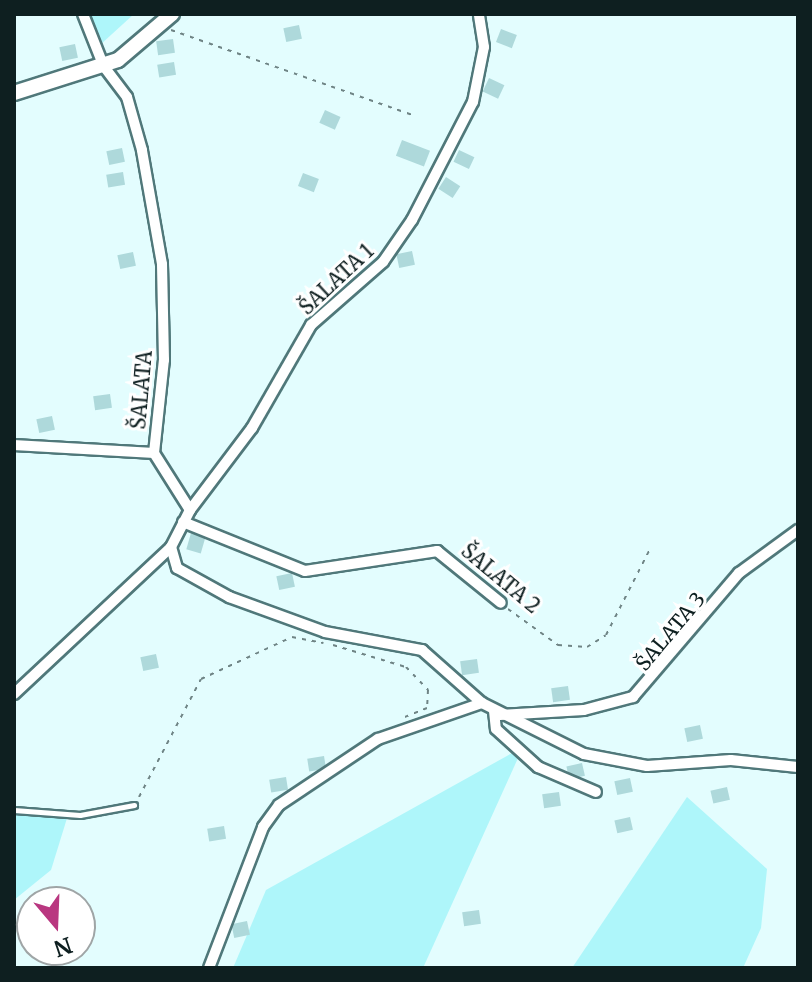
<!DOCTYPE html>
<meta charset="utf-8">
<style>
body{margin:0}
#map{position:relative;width:812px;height:982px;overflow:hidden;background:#e3fdfe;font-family:Merriweather,serif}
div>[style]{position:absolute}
.green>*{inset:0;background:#aef6fa}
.building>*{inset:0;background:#aed9db;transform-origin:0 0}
.path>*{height:2px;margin-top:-1px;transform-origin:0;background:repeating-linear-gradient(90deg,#6f8485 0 4px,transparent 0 10px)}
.roads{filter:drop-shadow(2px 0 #50787a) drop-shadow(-2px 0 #50787a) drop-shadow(0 2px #50787a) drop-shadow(0 -2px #50787a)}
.lane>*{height:5px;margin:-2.5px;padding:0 2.5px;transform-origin:2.5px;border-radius:2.5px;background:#fff}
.street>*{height:10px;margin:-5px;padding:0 5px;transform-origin:5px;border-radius:5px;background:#fff}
.secondary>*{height:14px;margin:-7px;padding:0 7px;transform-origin:7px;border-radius:7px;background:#fff}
span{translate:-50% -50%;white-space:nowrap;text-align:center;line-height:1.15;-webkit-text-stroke:6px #fff;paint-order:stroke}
.street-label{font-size:20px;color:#0e1f20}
.frame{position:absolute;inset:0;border:16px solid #0e1f20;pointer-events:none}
.north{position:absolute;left:16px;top:886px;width:80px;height:80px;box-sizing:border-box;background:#fff;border:2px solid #9fa5a6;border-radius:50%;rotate:161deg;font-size:22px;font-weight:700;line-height:32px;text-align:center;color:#0e1f20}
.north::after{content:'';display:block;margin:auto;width:28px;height:36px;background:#b93780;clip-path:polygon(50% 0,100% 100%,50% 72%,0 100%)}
</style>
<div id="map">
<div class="green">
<i style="clip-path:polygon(87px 14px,134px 14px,100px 45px)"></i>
<i style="clip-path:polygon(523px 747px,423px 968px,233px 968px,266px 890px)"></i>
<i style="clip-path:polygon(687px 797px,767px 869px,761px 928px,743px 968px,572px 968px)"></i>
<i style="clip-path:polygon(14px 812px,68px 815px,51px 870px,14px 900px)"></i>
</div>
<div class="building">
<i style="left:299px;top:25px;width:14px;height:16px;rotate:78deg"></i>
<i style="left:501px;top:29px;width:17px;height:14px;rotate:21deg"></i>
<i style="left:173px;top:39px;width:14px;height:17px;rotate:82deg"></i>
<i style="left:75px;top:44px;width:14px;height:16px;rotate:78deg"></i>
<i style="left:174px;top:62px;width:13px;height:17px;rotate:81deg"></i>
<i style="left:489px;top:78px;width:17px;height:15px;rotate:25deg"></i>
<i style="left:325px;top:110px;width:17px;height:14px;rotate:24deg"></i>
<i style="left:402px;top:140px;width:30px;height:17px;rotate:21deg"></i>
<i style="left:122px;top:148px;width:14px;height:16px;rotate:78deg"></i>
<i style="left:459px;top:150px;width:17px;height:13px;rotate:25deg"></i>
<i style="left:123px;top:172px;width:13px;height:17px;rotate:81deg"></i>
<i style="left:303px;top:173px;width:17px;height:14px;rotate:21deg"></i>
<i style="left:446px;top:177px;width:17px;height:14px;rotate:33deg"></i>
<i style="left:412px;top:251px;width:14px;height:16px;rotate:78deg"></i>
<i style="left:133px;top:252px;width:14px;height:16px;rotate:78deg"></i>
<i style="left:110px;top:394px;width:14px;height:17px;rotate:82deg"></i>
<i style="left:52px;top:416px;width:14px;height:16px;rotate:78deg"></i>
<i style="left:191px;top:533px;width:15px;height:17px;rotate:16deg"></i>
<i style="left:292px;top:573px;width:14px;height:16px;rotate:78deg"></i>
<i style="left:156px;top:654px;width:14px;height:16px;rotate:78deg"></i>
<i style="left:477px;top:659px;width:14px;height:17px;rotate:82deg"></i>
<i style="left:568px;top:686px;width:14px;height:17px;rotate:82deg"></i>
<i style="left:700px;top:725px;width:14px;height:16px;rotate:78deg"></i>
<i style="left:324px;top:756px;width:13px;height:17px;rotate:81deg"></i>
<i style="left:582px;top:763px;width:13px;height:16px;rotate:77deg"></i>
<i style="left:286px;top:777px;width:13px;height:17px;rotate:81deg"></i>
<i style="left:630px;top:778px;width:14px;height:16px;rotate:78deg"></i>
<i style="left:727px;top:787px;width:13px;height:17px;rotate:77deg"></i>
<i style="left:559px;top:792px;width:14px;height:17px;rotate:82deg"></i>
<i style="left:630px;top:817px;width:13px;height:16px;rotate:77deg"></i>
<i style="left:224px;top:826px;width:13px;height:17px;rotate:81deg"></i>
<i style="left:479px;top:910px;width:14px;height:17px;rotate:82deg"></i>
<i style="left:247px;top:921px;width:14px;height:16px;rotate:78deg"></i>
</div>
<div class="path">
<i style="left:171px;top:30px;width:256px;rotate:19.4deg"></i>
<i style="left:508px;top:609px;width:62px;rotate:35.8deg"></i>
<i style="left:558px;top:645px;width:29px;rotate:4deg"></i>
<i style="left:587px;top:647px;width:22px;rotate:-32deg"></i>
<i style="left:606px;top:635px;width:97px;rotate:-62.9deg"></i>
<i style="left:333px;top:645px;width:76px;rotate:16.8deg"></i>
<i style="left:406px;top:667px;width:32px;rotate:46deg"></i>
<i style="left:428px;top:690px;width:18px;rotate:93deg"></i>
<i style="left:427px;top:708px;width:29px;rotate:158deg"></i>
<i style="left:139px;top:797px;width:133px;rotate:-62.3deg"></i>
<i style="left:201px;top:679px;width:100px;rotate:-24.8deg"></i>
<i style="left:292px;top:637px;width:32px;rotate:11deg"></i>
</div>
<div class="roads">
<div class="lane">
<i style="left:14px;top:810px;width:66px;rotate:4.3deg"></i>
<i style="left:80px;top:815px;width:55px;rotate:-10.5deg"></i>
</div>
<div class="street">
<i style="left:14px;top:445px;width:140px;rotate:3.3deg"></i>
<i style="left:190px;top:510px;width:103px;rotate:-52.9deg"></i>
<i style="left:252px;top:428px;width:119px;rotate:-60.2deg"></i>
<i style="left:311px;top:325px;width:96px;rotate:-41.2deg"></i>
<i style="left:383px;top:262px;width:51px;rotate:-55.4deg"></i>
<i style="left:412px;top:220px;width:133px;rotate:-62.7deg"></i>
<i style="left:473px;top:102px;width:56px;rotate:-78.7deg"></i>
<i style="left:484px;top:47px;width:33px;rotate:-99deg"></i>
<i style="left:183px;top:522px;width:131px;rotate:21.9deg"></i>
<i style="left:305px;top:571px;width:134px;rotate:-8.6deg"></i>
<i style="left:437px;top:551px;width:82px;rotate:39.1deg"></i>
<i style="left:171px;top:547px;width:22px;rotate:74deg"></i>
<i style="left:177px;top:568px;width:60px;rotate:29.1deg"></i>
<i style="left:229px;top:597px;width:102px;rotate:20deg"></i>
<i style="left:325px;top:632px;width:99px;rotate:10.5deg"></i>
<i style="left:422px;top:650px;width:80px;rotate:41.5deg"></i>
<i style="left:482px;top:703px;width:114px;rotate:26.6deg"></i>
<i style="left:584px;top:754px;width:64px;rotate:10.8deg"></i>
<i style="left:647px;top:766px;width:84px;rotate:-4.1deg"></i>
<i style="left:731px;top:760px;width:67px;rotate:6deg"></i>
<i style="left:14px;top:694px;width:215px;rotate:-43.1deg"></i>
<i style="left:171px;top:547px;width:42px;rotate:-62.8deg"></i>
<i style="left:190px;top:510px;width:67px;rotate:-122.3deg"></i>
<i style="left:154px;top:453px;width:94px;rotate:-83.9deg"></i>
<i style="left:164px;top:360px;width:96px;rotate:-91.2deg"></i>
<i style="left:162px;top:264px;width:116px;rotate:-100deg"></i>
<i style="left:142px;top:150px;width:55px;rotate:-105.8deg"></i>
<i style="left:127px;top:97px;width:38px;rotate:-127deg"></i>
<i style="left:104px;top:67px;width:57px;rotate:-111.6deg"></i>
<i style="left:494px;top:711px;width:18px;rotate:84deg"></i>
<i style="left:496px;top:729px;width:57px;rotate:42.1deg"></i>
<i style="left:538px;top:767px;width:63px;rotate:23.3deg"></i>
<i style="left:500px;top:715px;width:84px;rotate:-3.4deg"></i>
<i style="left:584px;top:710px;width:51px;rotate:-14.9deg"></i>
<i style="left:633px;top:697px;width:163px;rotate:-49.5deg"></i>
<i style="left:739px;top:573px;width:73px;rotate:-36.1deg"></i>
<i style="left:209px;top:968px;width:151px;rotate:-69deg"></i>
<i style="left:263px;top:827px;width:27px;rotate:-54deg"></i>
<i style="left:279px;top:805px;width:119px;rotate:-33.7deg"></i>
<i style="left:378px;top:739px;width:110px;rotate:-19.1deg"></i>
</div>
<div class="secondary">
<i style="left:14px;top:93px;width:109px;rotate:-17.6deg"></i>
<i style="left:118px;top:60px;width:71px;rotate:-40.4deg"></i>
</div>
</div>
<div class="street-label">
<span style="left:336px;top:279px;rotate:-43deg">ŠALATA 1</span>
<span style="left:141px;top:390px;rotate:-85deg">ŠALATA</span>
<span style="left:501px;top:578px;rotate:40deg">ŠALATA 2</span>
<span style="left:670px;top:631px;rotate:-50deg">ŠALATA 3</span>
</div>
<div class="frame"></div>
<div class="north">N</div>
</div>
